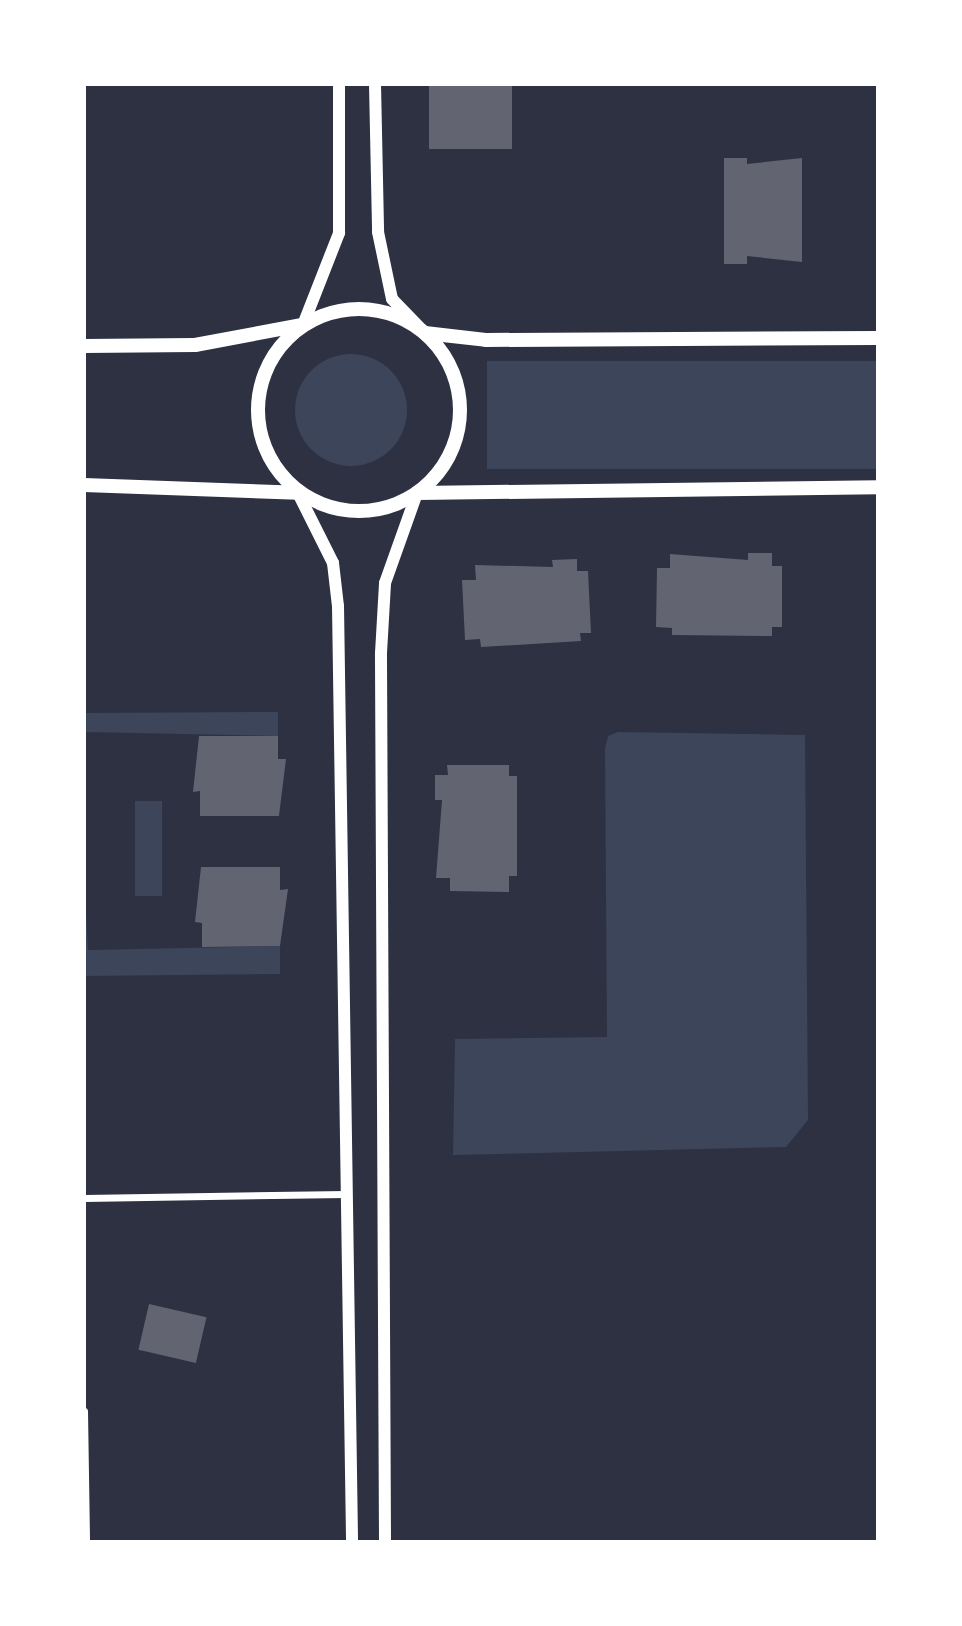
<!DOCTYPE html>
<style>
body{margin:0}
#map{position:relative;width:962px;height:1626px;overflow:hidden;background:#2d3142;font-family:Roboto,sans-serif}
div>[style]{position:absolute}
.green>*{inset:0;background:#3c4559;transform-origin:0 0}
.round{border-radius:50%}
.building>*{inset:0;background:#626471;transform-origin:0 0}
.minor>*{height:7px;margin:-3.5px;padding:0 3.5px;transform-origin:3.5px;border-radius:3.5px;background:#fff}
.tertiary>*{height:12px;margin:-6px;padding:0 6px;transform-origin:6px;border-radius:6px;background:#fff}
.secondary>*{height:14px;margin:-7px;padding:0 7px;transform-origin:7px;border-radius:7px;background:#fff}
.secondary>.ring{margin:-7px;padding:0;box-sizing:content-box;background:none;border:14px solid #fff;border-radius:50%}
span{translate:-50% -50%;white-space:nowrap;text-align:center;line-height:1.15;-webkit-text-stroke:7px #fff;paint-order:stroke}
.frame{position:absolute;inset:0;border:86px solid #fff;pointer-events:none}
</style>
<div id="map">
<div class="green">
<i class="round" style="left:295px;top:354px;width:112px;height:112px"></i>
<i style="left:487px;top:361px;width:391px;height:108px"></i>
<i style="clip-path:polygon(278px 712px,278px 736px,84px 732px,84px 713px)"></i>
<i style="clip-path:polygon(618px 732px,805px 735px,808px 1120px,786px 1147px,453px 1155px,455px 1039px,607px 1037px,605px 749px,608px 736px)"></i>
<i style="left:135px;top:801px;width:27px;height:95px"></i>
<i style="clip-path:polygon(84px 871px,88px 950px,280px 946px,280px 974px,84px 976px)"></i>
</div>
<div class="building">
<i style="left:429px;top:84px;width:83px;height:65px"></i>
<i style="clip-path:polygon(724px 158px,747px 158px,747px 164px,802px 158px,802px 262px,747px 256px,747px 264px,724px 264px)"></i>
<i style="clip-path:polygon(748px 553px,772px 553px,772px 566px,782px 566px,782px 627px,772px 627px,772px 636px,672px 635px,672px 628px,656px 627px,657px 568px,670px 568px,670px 554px,748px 560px)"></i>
<i style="clip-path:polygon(577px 559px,577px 571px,588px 571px,591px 633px,580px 633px,581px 641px,481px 647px,480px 639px,465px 640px,462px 580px,476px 580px,475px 565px,553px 567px,552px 560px)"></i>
<i style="clip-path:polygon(199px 736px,278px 736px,278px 759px,286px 759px,279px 816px,200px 816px,200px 791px,193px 792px)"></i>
<i style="clip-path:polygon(447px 765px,509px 765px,509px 776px,517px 776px,517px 876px,509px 876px,509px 892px,450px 891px,450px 878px,436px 878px,442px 800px,435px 800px,435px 775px,448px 775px)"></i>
<i style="clip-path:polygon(201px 867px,280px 867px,280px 890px,288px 889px,280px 946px,202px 947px,202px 923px,195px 922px)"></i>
<i style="left:149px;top:1304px;width:59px;height:47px;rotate:13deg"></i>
</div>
<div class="minor">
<i style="left:84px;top:1198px;width:262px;rotate:-0.9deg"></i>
<i style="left:84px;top:1411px;width:131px;rotate:89.1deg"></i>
</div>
<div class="tertiary">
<i style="left:375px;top:84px;width:148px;rotate:88.8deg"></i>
<i style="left:378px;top:232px;width:68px;rotate:78.2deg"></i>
<i style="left:392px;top:299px;width:47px;rotate:45.9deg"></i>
<i style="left:303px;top:325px;width:99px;rotate:-68.6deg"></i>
<i style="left:339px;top:233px;width:149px;rotate:-90deg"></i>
<i style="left:298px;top:493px;width:78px;rotate:63.4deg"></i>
<i style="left:333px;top:563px;width:43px;rotate:83.4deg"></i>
<i style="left:338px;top:606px;width:936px;rotate:89.14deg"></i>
<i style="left:385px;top:1542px;width:889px;rotate:-90.26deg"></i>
<i style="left:381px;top:653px;width:70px;rotate:-86.7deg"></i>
<i style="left:385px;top:583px;width:96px;rotate:-70.4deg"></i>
</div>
<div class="secondary">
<i class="ring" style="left:258px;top:309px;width:188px;height:188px"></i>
<i style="left:425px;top:333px;width:61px;rotate:6.5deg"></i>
<i style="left:486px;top:340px;width:392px;rotate:-0.3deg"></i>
<i style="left:84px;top:346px;width:111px;rotate:-0.5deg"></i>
<i style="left:195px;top:345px;width:109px;rotate:-10.6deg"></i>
<i style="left:84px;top:485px;width:214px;rotate:2.1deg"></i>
<i style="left:417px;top:493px;width:461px;rotate:-0.7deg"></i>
</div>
<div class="frame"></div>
</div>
